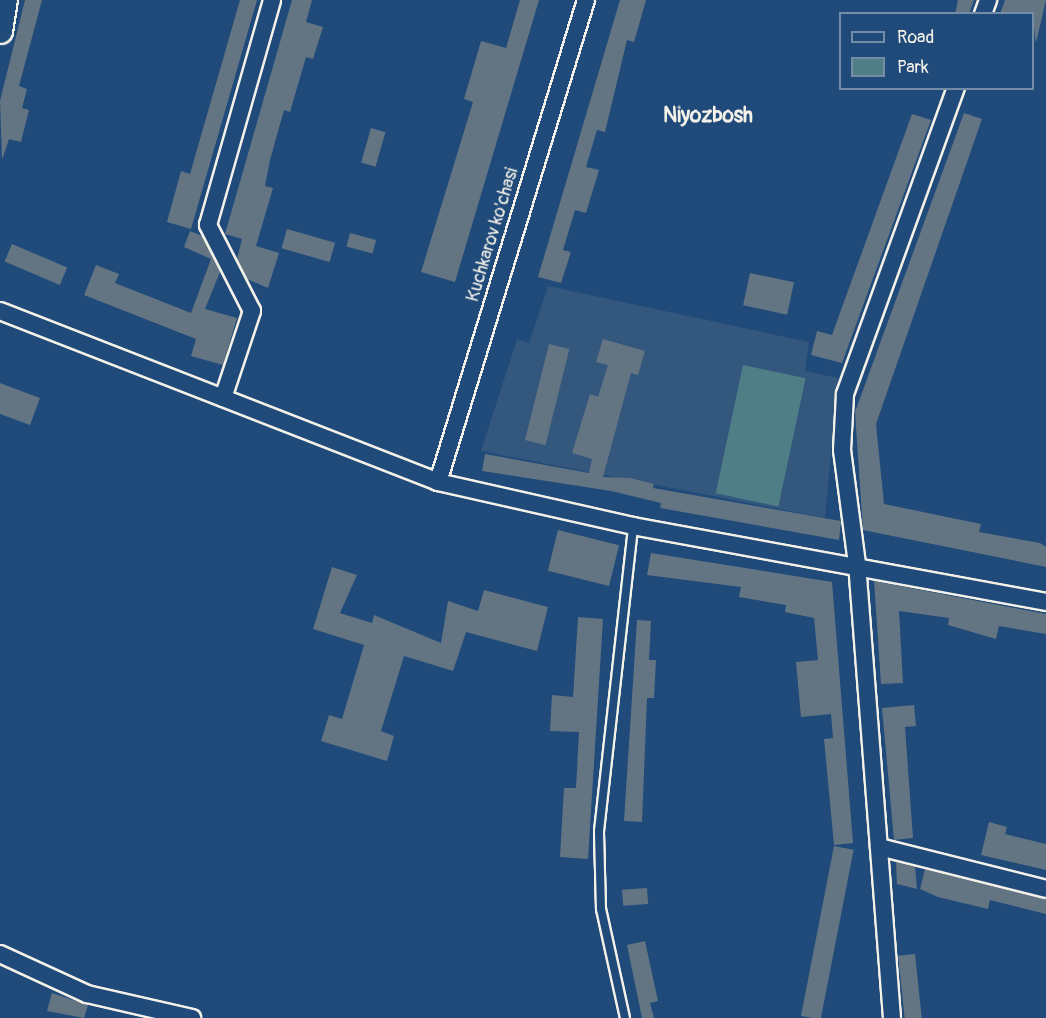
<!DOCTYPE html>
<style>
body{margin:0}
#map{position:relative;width:1046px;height:1018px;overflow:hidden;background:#1f4a7a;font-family:Pangolin,sans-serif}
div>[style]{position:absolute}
.built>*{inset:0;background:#33577d}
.green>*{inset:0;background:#507e87;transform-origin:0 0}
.building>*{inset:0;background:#637583;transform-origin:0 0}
.roads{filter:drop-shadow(2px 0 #f4f1e8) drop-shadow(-2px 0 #f4f1e8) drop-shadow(0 2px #f4f1e8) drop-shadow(0 -2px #f4f1e8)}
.lane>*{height:8px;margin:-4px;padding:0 4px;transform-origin:4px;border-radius:4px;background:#1f4a7a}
.street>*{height:16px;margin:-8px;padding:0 8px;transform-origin:8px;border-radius:8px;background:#1f4a7a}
.secondary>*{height:24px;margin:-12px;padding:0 12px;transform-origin:12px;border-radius:12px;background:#1f4a7a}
span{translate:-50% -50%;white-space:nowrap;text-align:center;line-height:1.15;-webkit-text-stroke:6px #1f4a7a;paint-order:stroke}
.street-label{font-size:18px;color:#f4f1e8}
.quarter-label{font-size:21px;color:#f4f1e8;font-weight:700}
.legend{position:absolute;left:839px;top:12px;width:195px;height:78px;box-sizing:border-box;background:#1f4a7a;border:2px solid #748da6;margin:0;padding:8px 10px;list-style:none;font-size:18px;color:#f4f1e8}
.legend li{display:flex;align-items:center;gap:12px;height:30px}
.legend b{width:30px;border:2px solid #748da6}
</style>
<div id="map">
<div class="built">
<i style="clip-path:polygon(548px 286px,809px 342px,805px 371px,838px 378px,825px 518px,481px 451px,517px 339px,529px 343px)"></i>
</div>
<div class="green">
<i style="left:743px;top:365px;width:64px;height:131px;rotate:12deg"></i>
</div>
<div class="building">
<i style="clip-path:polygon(25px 0,42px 0,19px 86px,27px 89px,22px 108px,29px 110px,21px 142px,9px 139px,2px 160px,0 101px)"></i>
<i style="clip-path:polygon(240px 0,257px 0,191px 229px,167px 222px,181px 171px,190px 174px)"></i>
<i style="clip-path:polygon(292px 0,312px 0,306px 22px,323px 27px,313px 59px,306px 57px,290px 112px,284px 110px,270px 160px,265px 186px,273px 188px,256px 246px,279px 253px,268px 288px,247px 279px,237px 259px,242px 239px,225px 234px)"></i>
<i style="clip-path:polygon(520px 0,539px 0,455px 282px,421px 272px,473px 102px,464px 99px,481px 41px,506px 48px)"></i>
<i style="clip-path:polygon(620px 0,646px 0,634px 42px,627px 40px,605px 132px,597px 130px,586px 167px,599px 170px,586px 213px,575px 210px,563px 250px,571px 252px,561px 283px,538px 277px)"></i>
<i style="clip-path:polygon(958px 0,974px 0,969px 14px,955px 14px)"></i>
<i style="clip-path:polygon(1005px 0,1046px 0,1036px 43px,1032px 14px,1000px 14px)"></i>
<i style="clip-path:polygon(964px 113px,982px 119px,876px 424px,884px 504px,981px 524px,979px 532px,1040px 543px,1046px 547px,1046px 567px,863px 530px,855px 412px)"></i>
<i style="clip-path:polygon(912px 114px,931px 120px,842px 363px,811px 355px,817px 331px,832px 335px)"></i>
<i style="left:371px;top:128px;width:15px;height:36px;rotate:16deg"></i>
<i style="left:287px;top:229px;width:50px;height:20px;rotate:16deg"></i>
<i style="clip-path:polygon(190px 231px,202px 236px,220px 272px,205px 309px,237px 318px,223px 365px,191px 356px,196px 339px,84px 295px,96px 265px,119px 274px,115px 283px,191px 313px,211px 259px,184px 247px)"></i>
<i style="left:350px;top:233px;width:27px;height:14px;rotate:15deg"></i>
<i style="left:12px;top:244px;width:60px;height:19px;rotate:23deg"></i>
<i style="left:750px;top:273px;width:45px;height:33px;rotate:12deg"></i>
<i style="clip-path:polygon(603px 339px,645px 351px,638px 375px,631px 373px,603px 477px,630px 478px,654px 484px,653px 488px,841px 521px,839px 540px,660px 508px,661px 503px,611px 491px,482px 471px,485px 454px,589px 473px,592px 459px,572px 453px,590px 394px,598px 397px,608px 365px,596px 362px)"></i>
<i style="left:549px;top:344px;width:21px;height:99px;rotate:14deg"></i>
<i style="clip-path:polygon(0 383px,40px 398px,30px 425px,0 414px)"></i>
<i style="left:558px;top:530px;width:63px;height:42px;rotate:14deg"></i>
<i style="clip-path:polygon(651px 553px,832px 582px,853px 843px,834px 845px,824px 739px,833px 738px,831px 714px,801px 717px,796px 662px,818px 660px,814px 618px,785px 612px,786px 605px,739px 597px,741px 587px,647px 575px)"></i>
<i style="clip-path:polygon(332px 567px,357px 575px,340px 613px,372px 623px,374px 615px,441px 643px,448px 601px,478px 611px,484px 590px,548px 607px,537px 651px,466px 632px,453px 671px,404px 656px,381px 731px,394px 736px,387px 761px,321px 741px,329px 715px,342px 719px,364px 645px,313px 629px)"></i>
<i style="clip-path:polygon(874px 581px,1046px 614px,1046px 634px,999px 626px,996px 639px,948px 625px,949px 618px,899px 611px,903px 683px,881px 684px)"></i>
<i style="clip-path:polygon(578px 617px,603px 619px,588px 859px,560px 857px,564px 788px,576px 788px,579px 732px,550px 731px,552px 695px,573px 697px)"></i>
<i style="clip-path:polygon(637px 620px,651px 621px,649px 660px,656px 660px,654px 698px,647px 698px,642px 822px,624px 821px)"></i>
<i style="clip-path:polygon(914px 705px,916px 726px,905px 727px,913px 838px,894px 840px,882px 708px)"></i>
<i style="clip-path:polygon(989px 822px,1007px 827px,1005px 834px,1046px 844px,1046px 870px,981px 855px)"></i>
<i style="left:834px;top:846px;width:20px;height:173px;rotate:11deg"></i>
<i style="clip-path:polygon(896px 862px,915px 867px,917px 889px,897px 884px)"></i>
<i style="clip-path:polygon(925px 869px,1046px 899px,1046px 914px,990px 900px,988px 909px,938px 897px,920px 889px)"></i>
<i style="left:647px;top:888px;width:16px;height:25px;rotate:86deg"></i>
<i style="clip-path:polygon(645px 941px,658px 1001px,650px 1003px,654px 1018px,642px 1018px,627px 945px)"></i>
<i style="left:915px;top:954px;width:64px;height:17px;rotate:84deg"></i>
<i style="clip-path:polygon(52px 993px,88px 1005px,84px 1018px,47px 1011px)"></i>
</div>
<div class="roads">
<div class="lane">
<i style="left:625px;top:1018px;width:112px;rotate:-102.4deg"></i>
<i style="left:601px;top:909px;width:78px;rotate:-91.5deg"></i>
<i style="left:599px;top:831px;width:307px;rotate:-83.6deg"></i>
</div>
<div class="street">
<i style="left:983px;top:14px;width:15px;rotate:-70deg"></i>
<i style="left:0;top:311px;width:470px;rotate:21.3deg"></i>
<i style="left:438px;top:482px;width:200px;rotate:12.7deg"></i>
<i style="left:633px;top:526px;width:420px;rotate:10.4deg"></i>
<i style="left:223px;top:398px;width:92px;rotate:-71.6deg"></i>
<i style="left:252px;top:311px;width:97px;rotate:-117.1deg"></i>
<i style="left:208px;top:225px;width:234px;rotate:-74.1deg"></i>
<i style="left:438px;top:482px;width:504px;rotate:-72.93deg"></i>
<i style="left:879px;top:847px;width:172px;rotate:14.1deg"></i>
<i style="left:0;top:954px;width:96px;rotate:24.7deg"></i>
<i style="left:87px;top:994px;width:108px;rotate:12.9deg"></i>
<i style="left:892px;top:1018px;width:455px;rotate:-94.4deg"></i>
<i style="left:857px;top:564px;width:115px;rotate:-97.5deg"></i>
<i style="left:842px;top:450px;width:56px;rotate:-86.9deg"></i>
<i style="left:845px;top:394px;width:326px;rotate:-70.1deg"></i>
</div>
<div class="secondary">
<i style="left:0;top:31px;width:31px;rotate:-81deg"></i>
</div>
</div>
<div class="street-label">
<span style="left:493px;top:235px;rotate:-73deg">Kuchkarov ko'chasi</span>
</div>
<div class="quarter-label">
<span style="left:708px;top:116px">Niyozbosh</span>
</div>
<ul class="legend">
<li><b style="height:8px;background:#1f4a7a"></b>Road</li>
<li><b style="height:16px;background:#507e87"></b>Park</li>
</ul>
</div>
